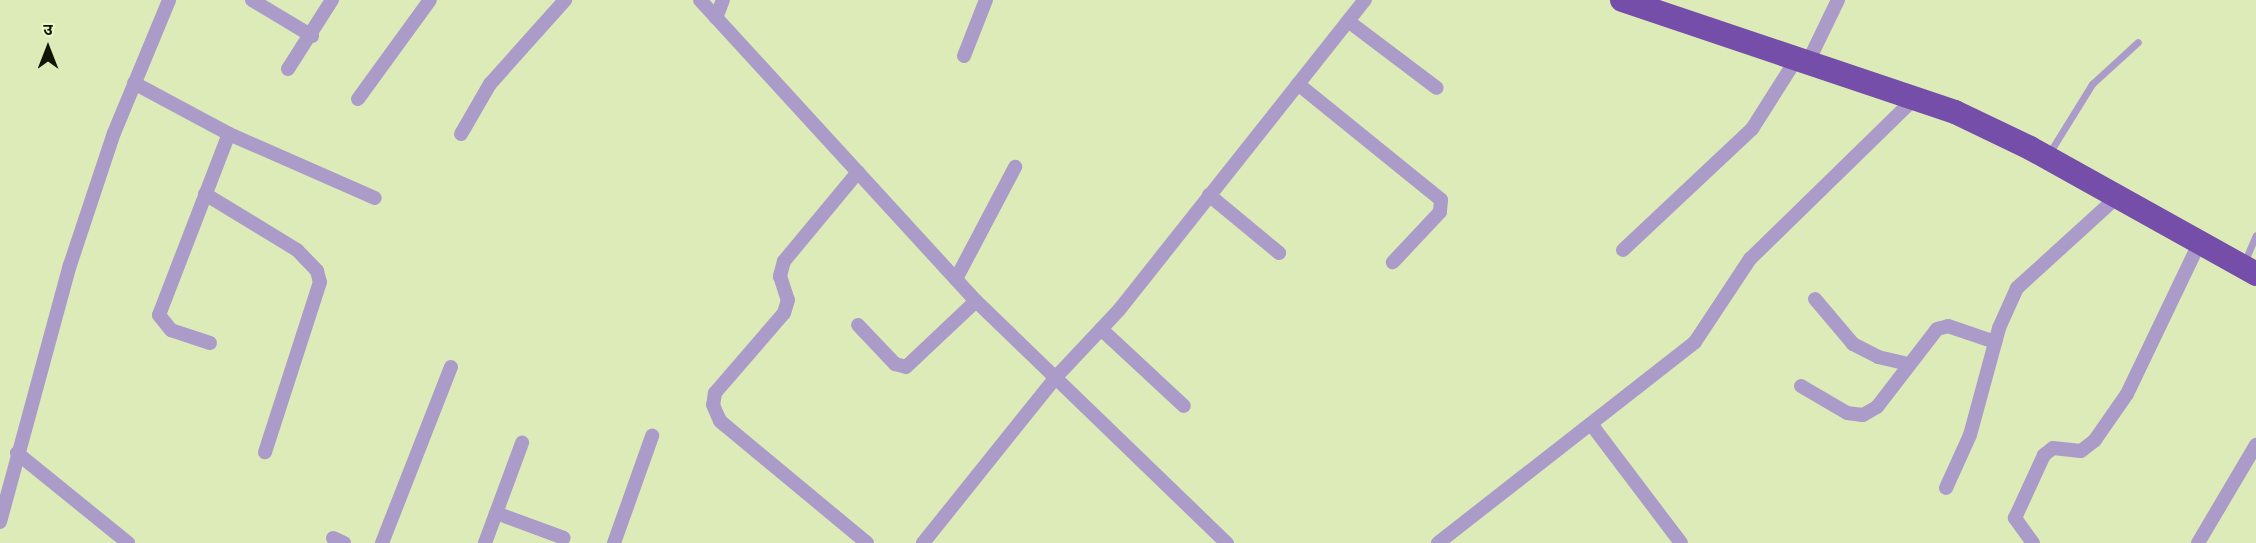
<!DOCTYPE html>
<meta charset="utf-8">
<style>
body{margin:0}
#map{position:relative;width:2256px;height:543px;overflow:hidden;background:#ddebb9;font-family:Spectral,"Noto Sans Devanagari",serif}
div>[style]{position:absolute}
.service>*{height:7px;margin:-3.5px;padding:0 3.5px;transform-origin:3.5px;border-radius:3.5px;background:#aa9bc9}
.minor>*{height:14px;margin:-7px;padding:0 7px;transform-origin:7px;border-radius:7px;background:#aa9bc9}
.trunk>*{height:24px;margin:-12px;padding:0 12px;transform-origin:12px;border-radius:12px;background:#744ea8}
span{translate:-50% -50%;white-space:nowrap;text-align:center;line-height:1.15;-webkit-text-stroke:4.5px #eaf8c6;paint-order:stroke}
.north{position:absolute;left:18px;top:18px;width:60px;height:60px;-webkit-text-stroke:4px #eaf8c6;paint-order:stroke;rotate:0deg;font-size:16px;font-weight:700;line-height:24px;text-align:center;color:#101504}
.north::after{content:'';display:block;margin:auto;width:21px;height:27px;background:#101504;clip-path:polygon(50% 0,100% 100%,50% 72%,0 100%)}
</style>
<div id="map">
<div class="service">
<i style="left:2048px;top:155px;width:84px;rotate:-58.2deg"></i>
<i style="left:2092px;top:84px;width:62px;rotate:-42.4deg"></i>
<i style="left:2244px;top:263px;width:30px;rotate:-67deg"></i>
</div>
<div class="minor">
<i style="left:252px;top:0;width:70px;rotate:31deg"></i>
<i style="left:700px;top:0;width:408px;rotate:47.5deg"></i>
<i style="left:976px;top:301px;width:349px;rotate:44deg"></i>
<i style="left:716px;top:18px;width:19px;rotate:-69deg"></i>
<i style="left:1348px;top:21px;width:111px;rotate:37deg"></i>
<i style="left:964px;top:56px;width:60px;rotate:-68.6deg"></i>
<i style="left:1808px;top:62px;width:69px;rotate:-64.2deg"></i>
<i style="left:288px;top:69px;width:82px;rotate:-57.5deg"></i>
<i style="left:134px;top:83px;width:108px;rotate:28.2deg"></i>
<i style="left:229px;top:134px;width:159px;rotate:23.7deg"></i>
<i style="left:1298px;top:84px;width:184px;rotate:39deg"></i>
<i style="left:1441px;top:200px;width:12px;rotate:95deg"></i>
<i style="left:1440px;top:212px;width:69px;rotate:133.2deg"></i>
<i style="left:358px;top:99px;width:122px;rotate:-54deg"></i>
<i style="left:461px;top:134px;width:58px;rotate:-59.9deg"></i>
<i style="left:490px;top:84px;width:113px;rotate:-48.2deg"></i>
<i style="left:858px;top:172px;width:116px;rotate:129.7deg"></i>
<i style="left:784px;top:261px;width:16px;rotate:105deg"></i>
<i style="left:780px;top:276px;width:25px;rotate:72deg"></i>
<i style="left:788px;top:300px;width:14px;rotate:107deg"></i>
<i style="left:784px;top:313px;width:106px;rotate:130.8deg"></i>
<i style="left:715px;top:393px;width:12px;rotate:99deg"></i>
<i style="left:713px;top:405px;width:17px;rotate:66deg"></i>
<i style="left:720px;top:421px;width:191px;rotate:39.7deg"></i>
<i style="left:205px;top:194px;width:108px;rotate:31.3deg"></i>
<i style="left:297px;top:250px;width:29px;rotate:46deg"></i>
<i style="left:317px;top:271px;width:11px;rotate:75deg"></i>
<i style="left:320px;top:282px;width:179px;rotate:107.9deg"></i>
<i style="left:1209px;top:195px;width:91px;rotate:39.6deg"></i>
<i style="left:1623px;top:250px;width:177px;rotate:-43.2deg"></i>
<i style="left:1752px;top:129px;width:84px;rotate:-57.6deg"></i>
<i style="left:956px;top:279px;width:127px;rotate:-62.2deg"></i>
<i style="left:1815px;top:299px;width:59px;rotate:49.8deg"></i>
<i style="left:1853px;top:344px;width:28px;rotate:27deg"></i>
<i style="left:1878px;top:357px;width:31px;rotate:13deg"></i>
<i style="left:858px;top:325px;width:54px;rotate:46.5deg"></i>
<i style="left:895px;top:364px;width:11px;rotate:15deg"></i>
<i style="left:906px;top:367px;width:96px;rotate:-43.3deg"></i>
<i style="left:1101px;top:329px;width:113px;rotate:42.9deg"></i>
<i style="left:210px;top:343px;width:41px;rotate:-161.6deg"></i>
<i style="left:171px;top:330px;width:19px;rotate:-129deg"></i>
<i style="left:159px;top:315px;width:194px;rotate:-68.9deg"></i>
<i style="left:1801px;top:386px;width:53px;rotate:30.4deg"></i>
<i style="left:1847px;top:413px;width:16px;rotate:7deg"></i>
<i style="left:1863px;top:415px;width:16px;rotate:-30deg"></i>
<i style="left:1877px;top:407px;width:98px;rotate:-52.4deg"></i>
<i style="left:1937px;top:329px;width:11px;rotate:-15deg"></i>
<i style="left:1948px;top:326px;width:50px;rotate:18.8deg"></i>
<i style="left:1591px;top:424px;width:149px;rotate:52.9deg"></i>
<i style="left:17px;top:453px;width:143px;rotate:39deg"></i>
<i style="left:1946px;top:488px;width:58px;rotate:-65.6deg"></i>
<i style="left:1970px;top:435px;width:111px;rotate:-74.8deg"></i>
<i style="left:1999px;top:328px;width:44px;rotate:-65.8deg"></i>
<i style="left:2017px;top:288px;width:135px;rotate:-42.3deg"></i>
<i style="left:496px;top:513px;width:72px;rotate:20.2deg"></i>
<i style="left:0;top:522px;width:266px;rotate:-74.8deg"></i>
<i style="left:70px;top:265px;width:139px;rotate:-71.6deg"></i>
<i style="left:114px;top:133px;width:144px;rotate:-67.5deg"></i>
<i style="left:333px;top:538px;width:12px;rotate:24deg"></i>
<i style="left:382px;top:543px;width:189px;rotate:-68.6deg"></i>
<i style="left:485px;top:543px;width:107px;rotate:-69.7deg"></i>
<i style="left:614px;top:543px;width:114px;rotate:-70.4deg"></i>
<i style="left:923px;top:543px;width:213px;rotate:-51.3deg"></i>
<i style="left:1056px;top:377px;width:92px;rotate:-46.8deg"></i>
<i style="left:1119px;top:310px;width:396px;rotate:-51.6deg"></i>
<i style="left:1438px;top:543px;width:326px;rotate:-38deg"></i>
<i style="left:1695px;top:342px;width:100px;rotate:-56.5deg"></i>
<i style="left:1750px;top:259px;width:232px;rotate:-44.3deg"></i>
<i style="left:2033px;top:543px;width:31px;rotate:-126deg"></i>
<i style="left:2015px;top:518px;width:69px;rotate:-65.3deg"></i>
<i style="left:2044px;top:455px;width:11px;rotate:-38deg"></i>
<i style="left:2053px;top:448px;width:28px;rotate:6deg"></i>
<i style="left:2081px;top:451px;width:18px;rotate:-38deg"></i>
<i style="left:2095px;top:440px;width:56px;rotate:-55.2deg"></i>
<i style="left:2127px;top:394px;width:166px;rotate:-64.4deg"></i>
<i style="left:2198px;top:543px;width:114px;rotate:-59.4deg"></i>
</div>
<div class="trunk">
<i style="left:1622px;top:0;width:351px;rotate:18.6deg"></i>
<i style="left:1955px;top:112px;width:83px;rotate:25.6deg"></i>
<i style="left:2030px;top:148px;width:259px;rotate:29.1deg"></i>
</div>
<div class="north">उ</div>
</div>
